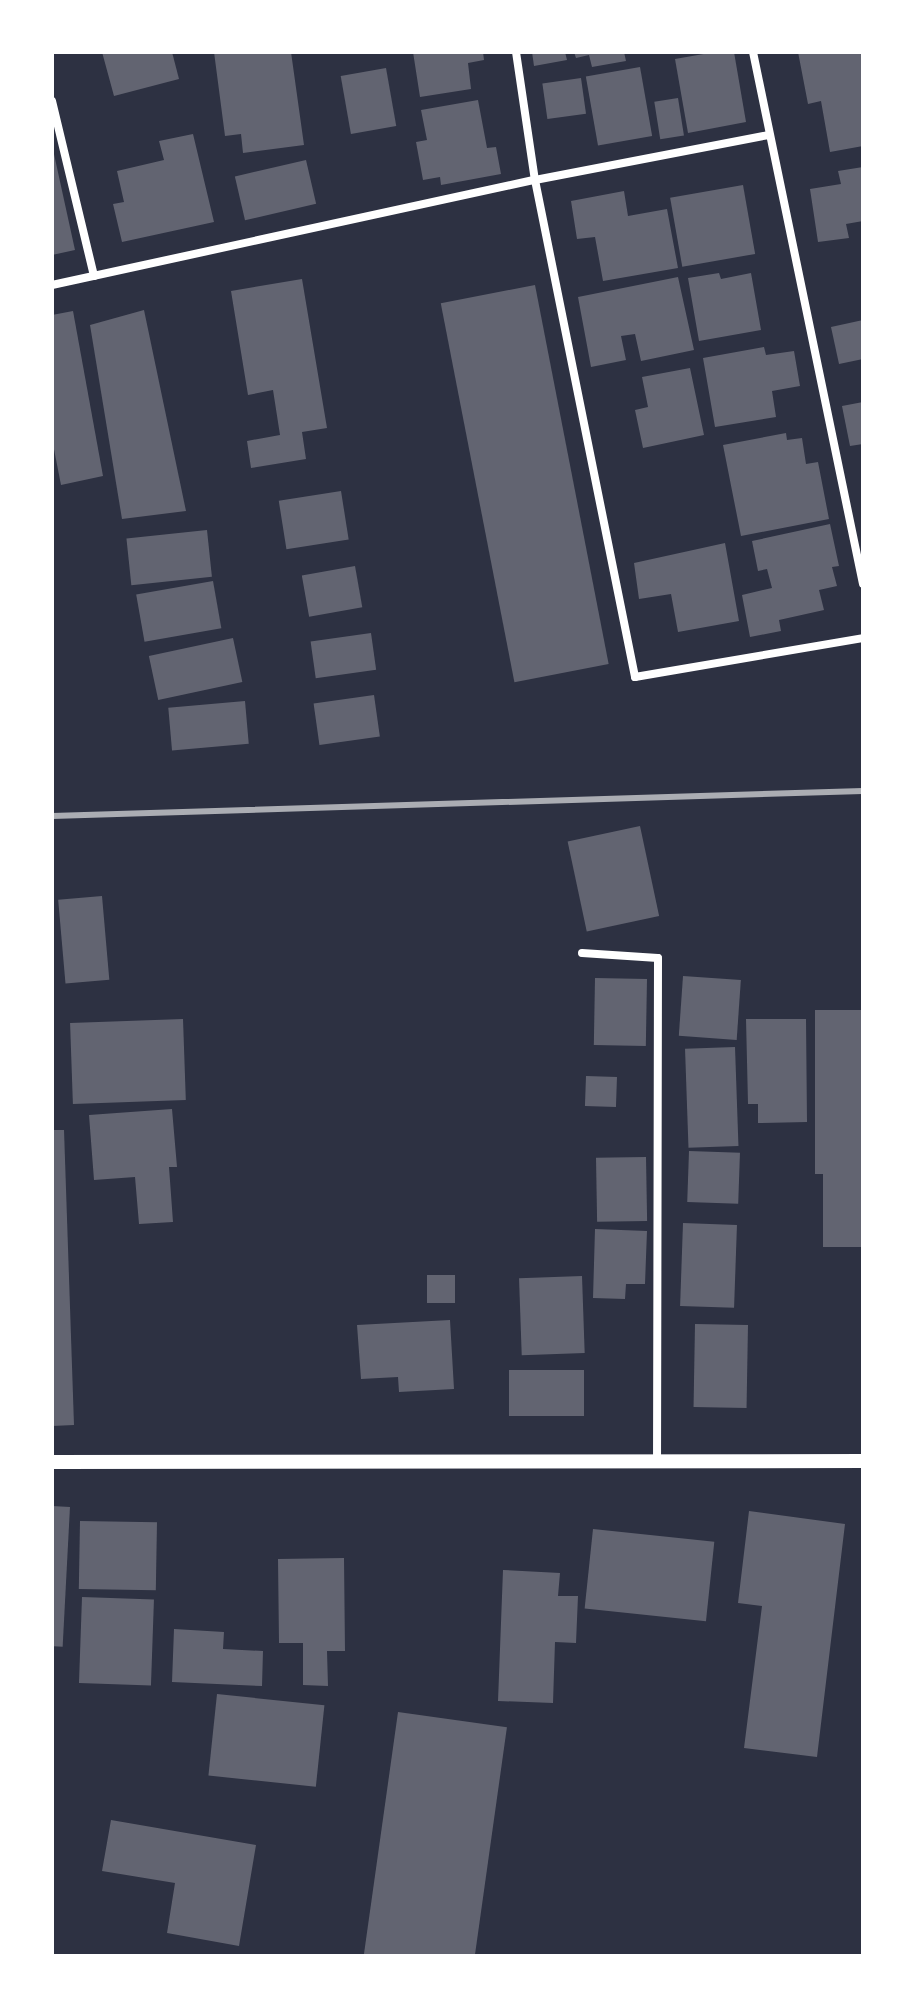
<!DOCTYPE html>
<style>
body{margin:0}
#map{position:relative;width:915px;height:2008px;overflow:hidden;background:#2d3142;font-family:Ubuntu,sans-serif}
div>[style]{position:absolute}
.building>*{inset:0;background:#626471;transform-origin:0 0}
.minor>*{height:8px;margin:-4px;padding:0 4px;transform-origin:4px;border-radius:4px;background:#fff}
.tertiary>*{height:14px;margin:-7px;padding:0 7px;transform-origin:7px;border-radius:7px;background:#fff}
.rail>*{height:6px;margin:-3px;padding:0 3px;transform-origin:3px;border-radius:3px;background:#abadb3}
span{translate:-50% -50%;white-space:nowrap;text-align:center;line-height:1.15;-webkit-text-stroke:6px #fff;paint-order:stroke}
.frame{position:absolute;inset:0;border:54px solid #fff;pointer-events:none}
</style>
<div id="map">
<div class="building">
<i style="clip-path:polygon(102px 52px,172px 52px,179px 79px,114px 96px)"></i>
<i style="clip-path:polygon(214px 52px,291px 52px,304px 145px,243px 153px,241px 134px,225px 136px)"></i>
<i style="clip-path:polygon(413px 52px,483px 52px,484px 60px,468px 63px,471px 89px,420px 97px)"></i>
<i style="clip-path:polygon(532px 52px,565px 52px,567px 60px,534px 66px)"></i>
<i style="clip-path:polygon(574px 52px,624px 52px,626px 61px,592px 67px,589px 55px,576px 58px)"></i>
<i style="clip-path:polygon(715px 52px,734px 52px,746px 122px,688px 133px,675px 59px)"></i>
<i style="clip-path:polygon(798px 52px,863px 52px,863px 146px,830px 152px,821px 101px,808px 104px)"></i>
<i style="left:640px;top:67px;width:70px;height:55px;rotate:80deg"></i>
<i style="left:386px;top:68px;width:59px;height:46px;rotate:80deg"></i>
<i style="left:581px;top:78px;width:36px;height:39px;rotate:82deg"></i>
<i style="left:678px;top:98px;width:38px;height:24px;rotate:81deg"></i>
<i style="clip-path:polygon(478px 100px,487px 148px,496px 147px,501px 174px,441px 185px,440px 177px,423px 180px,416px 142px,427px 140px,421px 110px)"></i>
<i style="clip-path:polygon(193px 134px,214px 222px,122px 242px,113px 204px,124px 202px,117px 171px,164px 160px,159px 141px)"></i>
<i style="clip-path:polygon(52px 145px,75px 250px,52px 255px)"></i>
<i style="left:306px;top:160px;width:45px;height:73px;rotate:77deg"></i>
<i style="clip-path:polygon(863px 167px,863px 221px,846px 224px,849px 238px,818px 242px,810px 189px,841px 184px,838px 171px)"></i>
<i style="left:743px;top:185px;width:70px;height:74px;rotate:80deg"></i>
<i style="clip-path:polygon(624px 191px,628px 216px,667px 209px,678px 268px,603px 281px,595px 237px,577px 239px,571px 201px)"></i>
<i style="clip-path:polygon(719px 273px,721px 279px,751px 273px,761px 330px,699px 341px,688px 278px)"></i>
<i style="clip-path:polygon(678px 277px,694px 350px,641px 361px,635px 334px,621px 336px,626px 360px,591px 367px,578px 297px)"></i>
<i style="clip-path:polygon(302px 279px,327px 428px,302px 432px,306px 459px,251px 468px,247px 441px,280px 435px,273px 390px,248px 395px,231px 291px)"></i>
<i style="left:535px;top:285px;width:386px;height:96px;rotate:79deg"></i>
<i style="clip-path:polygon(144px 310px,186px 511px,122px 519px,90px 325px)"></i>
<i style="clip-path:polygon(73px 311px,103px 476px,61px 485px,52px 439px,52px 315px)"></i>
<i style="clip-path:polygon(863px 320px,863px 359px,839px 364px,831px 327px)"></i>
<i style="clip-path:polygon(764px 347px,766px 355px,794px 351px,800px 386px,772px 391px,776px 417px,715px 427px,703px 358px)"></i>
<i style="clip-path:polygon(690px 368px,704px 435px,643px 448px,635px 410px,648px 407px,642px 377px)"></i>
<i style="clip-path:polygon(863px 402px,863px 444px,850px 446px,842px 406px)"></i>
<i style="clip-path:polygon(786px 433px,787px 440px,802px 438px,806px 464px,818px 462px,829px 519px,741px 536px,723px 445px)"></i>
<i style="left:341px;top:491px;width:49px;height:63px;rotate:81deg"></i>
<i style="clip-path:polygon(830px 524px,839px 566px,832px 567px,837px 586px,819px 590px,824px 610px,779px 620px,781px 631px,750px 637px,742px 595px,772px 588px,767px 569px,758px 571px,752px 541px)"></i>
<i style="left:207px;top:530px;width:47px;height:81px;rotate:84deg"></i>
<i style="clip-path:polygon(725px 543px,739px 621px,678px 632px,671px 594px,639px 599px,634px 563px)"></i>
<i style="left:355px;top:566px;width:42px;height:54px;rotate:80deg"></i>
<i style="left:213px;top:581px;width:48px;height:78px;rotate:80deg"></i>
<i style="left:371px;top:633px;width:37px;height:61px;rotate:82deg"></i>
<i style="left:233px;top:638px;width:45px;height:86px;rotate:78deg"></i>
<i style="left:374px;top:695px;width:42px;height:61px;rotate:82deg"></i>
<i style="left:245px;top:701px;width:43px;height:77px;rotate:85deg"></i>
<i style="left:640px;top:826px;width:92px;height:74px;rotate:78deg"></i>
<i style="left:102px;top:896px;width:84px;height:44px;rotate:85deg"></i>
<i style="left:683px;top:976px;width:58px;height:60px;rotate:4deg"></i>
<i style="left:595px;top:978px;width:52px;height:67px;rotate:1deg"></i>
<i style="clip-path:polygon(815px 1010px,863px 1010px,863px 1247px,823px 1247px,823px 1174px,815px 1174px)"></i>
<i style="left:183px;top:1019px;width:81px;height:113px;rotate:88deg"></i>
<i style="clip-path:polygon(746px 1019px,806px 1019px,807px 1122px,758px 1123px,758px 1104px,748px 1104px)"></i>
<i style="left:735px;top:1047px;width:99px;height:50px;rotate:88deg"></i>
<i style="left:586px;top:1076px;width:31px;height:30px;rotate:2deg"></i>
<i style="clip-path:polygon(172px 1109px,177px 1167px,169px 1167px,173px 1222px,139px 1224px,135px 1177px,94px 1180px,89px 1115px)"></i>
<i style="clip-path:polygon(52px 1130px,64px 1130px,74px 1425px,52px 1426px)"></i>
<i style="left:689px;top:1151px;width:51px;height:51px;rotate:2deg"></i>
<i style="left:646px;top:1157px;width:64px;height:50px;rotate:89deg"></i>
<i style="left:683px;top:1223px;width:54px;height:83px;rotate:2deg"></i>
<i style="clip-path:polygon(595px 1229px,647px 1231px,645px 1284px,626px 1284px,625px 1299px,593px 1298px)"></i>
<i style="left:427px;top:1275px;width:28px;height:28px"></i>
<i style="left:582px;top:1276px;width:77px;height:63px;rotate:88deg"></i>
<i style="clip-path:polygon(450px 1320px,454px 1389px,399px 1392px,398px 1377px,361px 1379px,357px 1325px)"></i>
<i style="left:695px;top:1324px;width:53px;height:83px;rotate:1deg"></i>
<i style="left:509px;top:1370px;width:75px;height:46px"></i>
<i style="left:52px;top:1506px;width:18px;height:140px;rotate:3deg"></i>
<i style="clip-path:polygon(749px 1511px,845px 1524px,817px 1757px,744px 1748px,762px 1606px,738px 1603px)"></i>
<i style="left:80px;top:1521px;width:77px;height:68px;rotate:1deg"></i>
<i style="left:593px;top:1529px;width:122px;height:80px;rotate:6deg"></i>
<i style="clip-path:polygon(344px 1558px,345px 1651px,327px 1651px,328px 1686px,303px 1685px,303px 1643px,279px 1643px,278px 1559px)"></i>
<i style="clip-path:polygon(503px 1570px,560px 1573px,558px 1596px,578px 1596px,576px 1643px,555px 1642px,553px 1703px,498px 1701px)"></i>
<i style="left:82px;top:1597px;width:72px;height:86px;rotate:2deg"></i>
<i style="clip-path:polygon(174px 1629px,224px 1632px,223px 1649px,263px 1651px,262px 1686px,172px 1682px)"></i>
<i style="left:217px;top:1694px;width:108px;height:82px;rotate:6deg"></i>
<i style="left:398px;top:1712px;width:110px;height:246px;rotate:8deg"></i>
<i style="clip-path:polygon(111px 1820px,256px 1845px,239px 1946px,167px 1933px,175px 1883px,102px 1871px)"></i>
</div>
<div class="minor">
<i style="left:516px;top:52px;width:129px;rotate:81.6deg"></i>
<i style="left:535px;top:180px;width:238px;rotate:-10.9deg"></i>
<i style="left:753px;top:52px;width:543px;rotate:78.32deg"></i>
<i style="left:52px;top:101px;width:180px;rotate:76.5deg"></i>
<i style="left:52px;top:285px;width:494px;rotate:-12.3deg"></i>
<i style="left:535px;top:180px;width:507px;rotate:78.62deg"></i>
<i style="left:635px;top:677px;width:231px;rotate:-9.7deg"></i>
<i style="left:582px;top:953px;width:76px;rotate:3.8deg"></i>
<i style="left:658px;top:958px;width:501px;rotate:90.11deg"></i>
</div>
<div class="tertiary">
<i style="left:52px;top:1462px;width:811px;rotate:-0.07deg"></i>
</div>
<div class="rail">
<i style="left:52px;top:816px;width:811px;rotate:-1.77deg"></i>
</div>
<div class="frame"></div>
</div>
